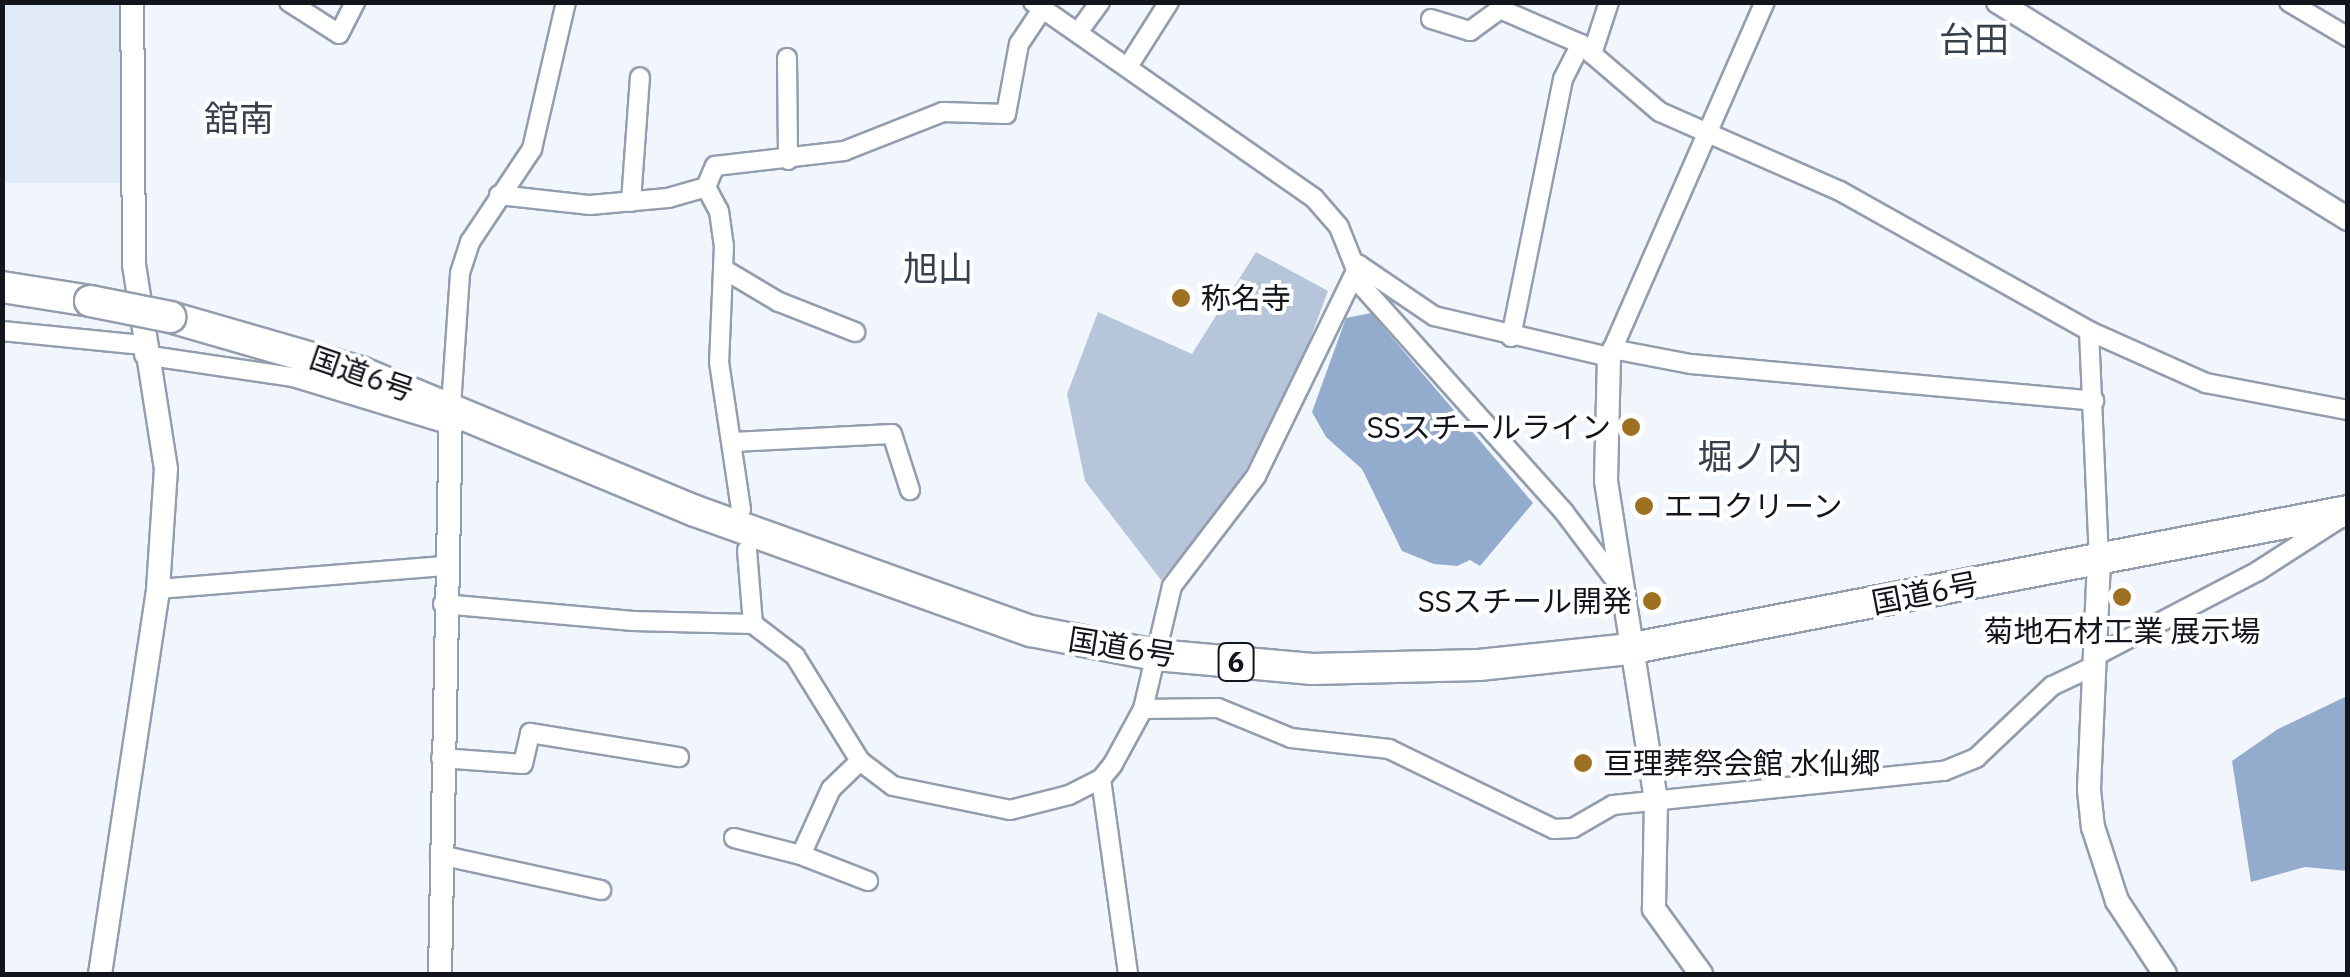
<!DOCTYPE html>
<meta charset="utf-8">
<style>
body{margin:0}
#map{position:relative;width:2350px;height:977px;overflow:hidden;background:#f1f6fd;font-family:"IBM Plex Sans","Noto Sans JP",sans-serif}
div>[style]{position:absolute}
.built>*{inset:0;background:#e1ebf8;transform-origin:0 0}
.green>*{inset:0;background:#b6c5d9}
.water>*{inset:0;background:#93abcd}
.roads{filter:drop-shadow(2px 0 #929dad) drop-shadow(-2px 0 #929dad) drop-shadow(0 2px #929dad) drop-shadow(0 -2px #929dad)}
.street>*{height:18px;margin:-9px;padding:0 9px;transform-origin:9px;border-radius:9px;background:#fff}
.secondary>*{height:22px;margin:-11px;padding:0 11px;transform-origin:11px;border-radius:11px;background:#fff}
.highway>*{height:30px;margin:-15px;padding:0 15px;transform-origin:15px;border-radius:15px;background:#fff}
.bridges{filter:drop-shadow(2px 0 #929dad) drop-shadow(-2px 0 #929dad) drop-shadow(0 2px #929dad) drop-shadow(0 -2px #929dad)}
.highway-bridge>*{height:30px;margin:-15px;padding:0 15px;transform-origin:15px;border-radius:15px;background:#fff}
.dots>*{width:28px;height:28px;translate:-50% -50%;box-sizing:border-box;border:5px solid #fff;border-radius:50%}
span{translate:-50% -50%;white-space:nowrap;text-align:center;line-height:1.15;-webkit-text-stroke:8px #fff;paint-order:stroke}
.shield-label span{padding:2px 8px;background:#fff;border:2px solid;border-radius:8px;-webkit-text-stroke-width:0}
.shield-label{font-size:28px;color:#12161c;font-weight:700}
.poi-label{font-size:30px;color:#12161c}
.left{translate:0 -50%;text-align:left}
.right{translate:-100% -50%;text-align:right}
.street-label{font-size:30px;color:#12161c}
.quarter-label{font-size:35px;color:#37414e}
.frame{position:absolute;inset:0;border:5px solid #12161c;pointer-events:none}
</style>
<div id="map">
<div class="built">
<i style="left:2px;top:3px;width:119px;height:180px"></i>
</div>
<div class="green">
<i style="clip-path:polygon(1256px 252px,1328px 291px,1297px 374px,1235px 490px,1161px 580px,1085px 481px,1067px 394px,1098px 312px,1192px 354px)"></i>
</div>
<div class="water">
<i style="clip-path:polygon(1371px 313px,1533px 503px,1480px 566px,1470px 560px,1457px 566px,1434px 564px,1402px 551px,1362px 469px,1326px 437px,1312px 412px,1346px 318px)"></i>
<i style="clip-path:polygon(2347px 696px,2347px 871px,2305px 867px,2251px 882px,2232px 761px,2278px 729px)"></i>
</div>
<div class="roads">
<div class="street">
<i style="left:289px;top:2px;width:59px;rotate:32.6deg"></i>
<i style="left:339px;top:34px;width:36px;rotate:-63deg"></i>
<i style="left:1033px;top:2px;width:343px;rotate:34.9deg"></i>
<i style="left:1314px;top:198px;width:38px;rotate:49deg"></i>
<i style="left:1339px;top:227px;width:65px;rotate:68.2deg"></i>
<i style="left:1363px;top:287px;width:302px;rotate:48.2deg"></i>
<i style="left:1564px;top:512px;width:96px;rotate:53deg"></i>
<i style="left:1609px;top:2px;width:55px;rotate:108.1deg"></i>
<i style="left:1592px;top:54px;width:89px;rotate:40.5deg"></i>
<i style="left:1660px;top:112px;width:197px;rotate:23.7deg"></i>
<i style="left:1840px;top:191px;width:286px;rotate:29.3deg"></i>
<i style="left:2089px;top:331px;width:128px;rotate:24deg"></i>
<i style="left:2206px;top:383px;width:145px;rotate:10.8deg"></i>
<i style="left:2289px;top:2px;width:69px;rotate:30.7deg"></i>
<i style="left:1431px;top:19px;width:41px;rotate:17.1deg"></i>
<i style="left:1470px;top:31px;width:37px;rotate:-36deg"></i>
<i style="left:1500px;top:9px;width:88px;rotate:23.4deg"></i>
<i style="left:1079px;top:31px;width:36px;rotate:-54deg"></i>
<i style="left:787px;top:58px;width:102px;rotate:89.4deg"></i>
<i style="left:1129px;top:65px;width:75px;rotate:-57.6deg"></i>
<i style="left:706px;top:187px;width:27px;rotate:62deg"></i>
<i style="left:719px;top:211px;width:34px;rotate:82deg"></i>
<i style="left:724px;top:245px;width:117px;rotate:92.4deg"></i>
<i style="left:719px;top:362px;width:149px;rotate:81.5deg"></i>
<i style="left:499px;top:195px;width:92px;rotate:6.3deg"></i>
<i style="left:590px;top:205px;width:78px;rotate:-5.1deg"></i>
<i style="left:668px;top:198px;width:40px;rotate:-16deg"></i>
<i style="left:706px;top:187px;width:23px;rotate:-67deg"></i>
<i style="left:715px;top:166px;width:130px;rotate:-6.6deg"></i>
<i style="left:844px;top:151px;width:106px;rotate:-21.5deg"></i>
<i style="left:943px;top:112px;width:63px;rotate:1.8deg"></i>
<i style="left:1006px;top:114px;width:71px;rotate:-79.5deg"></i>
<i style="left:1019px;top:44px;width:43px;rotate:-56.3deg"></i>
<i style="left:631px;top:202px;width:125px;rotate:-85.9deg"></i>
<i style="left:1359px;top:265px;width:91px;rotate:34.2deg"></i>
<i style="left:1434px;top:316px;width:180px;rotate:13.2deg"></i>
<i style="left:1609px;top:357px;width:388px;rotate:-66.3deg"></i>
<i style="left:725px;top:270px;width:63px;rotate:30.7deg"></i>
<i style="left:779px;top:302px;width:82px;rotate:21.5deg"></i>
<i style="left:2px;top:331px;width:141px;rotate:5.7deg"></i>
<i style="left:2089px;top:331px;width:229px;rotate:87.5deg"></i>
<i style="left:1511px;top:337px;width:263px;rotate:-78.6deg"></i>
<i style="left:1563px;top:79px;width:39px;rotate:-63deg"></i>
<i style="left:1581px;top:44px;width:15px;rotate:42deg"></i>
<i style="left:1612px;top:349px;width:80px;rotate:10.8deg"></i>
<i style="left:1691px;top:364px;width:405px;rotate:5.2deg"></i>
<i style="left:144px;top:355px;width:151px;rotate:8.4deg"></i>
<i style="left:293px;top:377px;width:165px;rotate:16.9deg"></i>
<i style="left:451px;top:406px;width:133px;rotate:-86.1deg"></i>
<i style="left:460px;top:273px;width:33px;rotate:-72deg"></i>
<i style="left:470px;top:242px;width:112px;rotate:-56.3deg"></i>
<i style="left:532px;top:149px;width:151px;rotate:-77deg"></i>
<i style="left:733px;top:442px;width:159px;rotate:-2.9deg"></i>
<i style="left:892px;top:434px;width:59px;rotate:72.2deg"></i>
<i style="left:747px;top:550px;width:74px;rotate:85.4deg"></i>
<i style="left:158px;top:589px;width:287px;rotate:-4.6deg"></i>
<i style="left:443px;top:604px;width:191px;rotate:5.1deg"></i>
<i style="left:633px;top:621px;width:120px;rotate:1.4deg"></i>
<i style="left:753px;top:624px;width:53px;rotate:37.3deg"></i>
<i style="left:795px;top:656px;width:123px;rotate:58.2deg"></i>
<i style="left:860px;top:761px;width:41px;rotate:37.1deg"></i>
<i style="left:893px;top:786px;width:119px;rotate:11.6deg"></i>
<i style="left:1010px;top:810px;width:61px;rotate:-14.3deg"></i>
<i style="left:1069px;top:795px;width:36px;rotate:-27deg"></i>
<i style="left:1101px;top:779px;width:19px;rotate:-51deg"></i>
<i style="left:1113px;top:764px;width:63px;rotate:-61.4deg"></i>
<i style="left:1143px;top:709px;width:126px;rotate:-76.7deg"></i>
<i style="left:1172px;top:586px;width:138px;rotate:-52.6deg"></i>
<i style="left:1256px;top:476px;width:235px;rotate:-64deg"></i>
<i style="left:2095px;top:656px;width:184px;rotate:-27.5deg"></i>
<i style="left:2258px;top:571px;width:96px;rotate:-32.7deg"></i>
<i style="left:1143px;top:709px;width:75px;rotate:-0.8deg"></i>
<i style="left:1218px;top:708px;width:79px;rotate:22.3deg"></i>
<i style="left:1291px;top:738px;width:99px;rotate:6.4deg"></i>
<i style="left:1389px;top:749px;width:183px;rotate:25.9deg"></i>
<i style="left:1554px;top:829px;width:19px;rotate:-3deg"></i>
<i style="left:1573px;top:828px;width:46px;rotate:-29.9deg"></i>
<i style="left:1613px;top:805px;width:333px;rotate:-5.9deg"></i>
<i style="left:1944px;top:771px;width:35px;rotate:-22deg"></i>
<i style="left:1976px;top:758px;width:105px;rotate:-43.5deg"></i>
<i style="left:2052px;top:686px;width:47px;rotate:-25.5deg"></i>
<i style="left:441px;top:758px;width:82px;rotate:4.2deg"></i>
<i style="left:523px;top:764px;width:32px;rotate:-77deg"></i>
<i style="left:530px;top:733px;width:151px;rotate:9.2deg"></i>
<i style="left:860px;top:761px;width:40px;rotate:136deg"></i>
<i style="left:831px;top:789px;width:72px;rotate:114.4deg"></i>
<i style="left:801px;top:855px;width:72px;rotate:21.2deg"></i>
<i style="left:1101px;top:779px;width:197px;rotate:82.1deg"></i>
<i style="left:734px;top:838px;width:69px;rotate:14.2deg"></i>
<i style="left:440px;top:855px;width:165px;rotate:12.3deg"></i>
</div>
<div class="secondary">
<i style="left:1998px;top:2px;width:412px;rotate:31.8deg"></i>
<i style="left:1609px;top:357px;width:124px;rotate:91.4deg"></i>
<i style="left:1606px;top:481px;width:324px;rotate:81.1deg"></i>
<i style="left:1656px;top:801px;width:108px;rotate:91.1deg"></i>
<i style="left:1654px;top:909px;width:80px;rotate:54.1deg"></i>
<i style="left:2099px;top:560px;width:230px;rotate:92.5deg"></i>
<i style="left:2089px;top:790px;width:37px;rotate:84deg"></i>
<i style="left:2093px;top:827px;width:78px;rotate:72deg"></i>
<i style="left:2117px;top:901px;width:87px;rotate:56.7deg"></i>
<i style="left:100px;top:974px;width:389px;rotate:-81.4deg"></i>
<i style="left:158px;top:589px;width:120px;rotate:-86.2deg"></i>
<i style="left:166px;top:469px;width:207px;rotate:-98.9deg"></i>
<i style="left:134px;top:264px;width:262px;rotate:-90.4deg"></i>
<i style="left:440px;top:974px;width:568px;rotate:-88.89deg"></i>
</div>
<div class="highway">
<i style="left:2px;top:287px;width:89px;rotate:9deg"></i>
<i style="left:170px;top:317px;width:199px;rotate:16.1deg"></i>
<i style="left:361px;top:372px;width:362px;rotate:22.6deg"></i>
<i style="left:695px;top:511px;width:357px;rotate:19.7deg"></i>
<i style="left:1031px;top:631px;width:127px;rotate:10.9deg"></i>
<i style="left:1156px;top:655px;width:157px;rotate:5.1deg"></i>
<i style="left:1312px;top:669px;width:167px;rotate:-1.4deg"></i>
<i style="left:1479px;top:665px;width:150px;rotate:-6.1deg"></i>
<i style="left:1628px;top:649px;width:733px;rotate:-10.85deg"></i>
</div>
</div>
<div class="bridges">
<div class="highway-bridge">
<i style="left:90px;top:301px;width:82px;rotate:11.3deg"></i>
</div>
</div>
<div class="dots">
<i style="left:1181px;top:298px;background:#9e7122"></i>
<i style="left:1631px;top:427px;background:#9e7122"></i>
<i style="left:1644px;top:506px;background:#9e7122"></i>
<i style="left:2122px;top:597px;background:#9e7122"></i>
<i style="left:1652px;top:601px;background:#9e7122"></i>
<i style="left:1583px;top:763px;background:#9e7122"></i>
</div>
<div class="shield-label">
<span style="left:1236px;top:662px">6</span>
</div>
<div class="poi-label">
<span class="left" style="left:1201px;top:298px">称名寺</span>
<span class="right" style="left:1611px;top:427px">SSスチールライン</span>
<span class="left" style="left:1664px;top:506px">エコクリーン</span>
<span class="right" style="left:1632px;top:601px">SSスチール開発</span>
<span style="left:2122px;top:631px">菊地石材工業 展示場</span>
<span class="left" style="left:1603px;top:763px">亘理葬祭会館 水仙郷</span>
</div>
<div class="street-label">
<span style="left:362px;top:374px;rotate:19deg">国道6号</span>
<span style="left:1925px;top:593px;rotate:-11deg">国道6号</span>
<span style="left:1122px;top:647px;rotate:9deg">国道6号</span>
</div>
<div class="quarter-label">
<span style="left:1974px;top:39px">台田</span>
<span style="left:239px;top:118px">舘南</span>
<span style="left:938px;top:268px">旭山</span>
<span style="left:1750px;top:456px">堀ノ内</span>
</div>
<div class="frame"></div>
</div>
